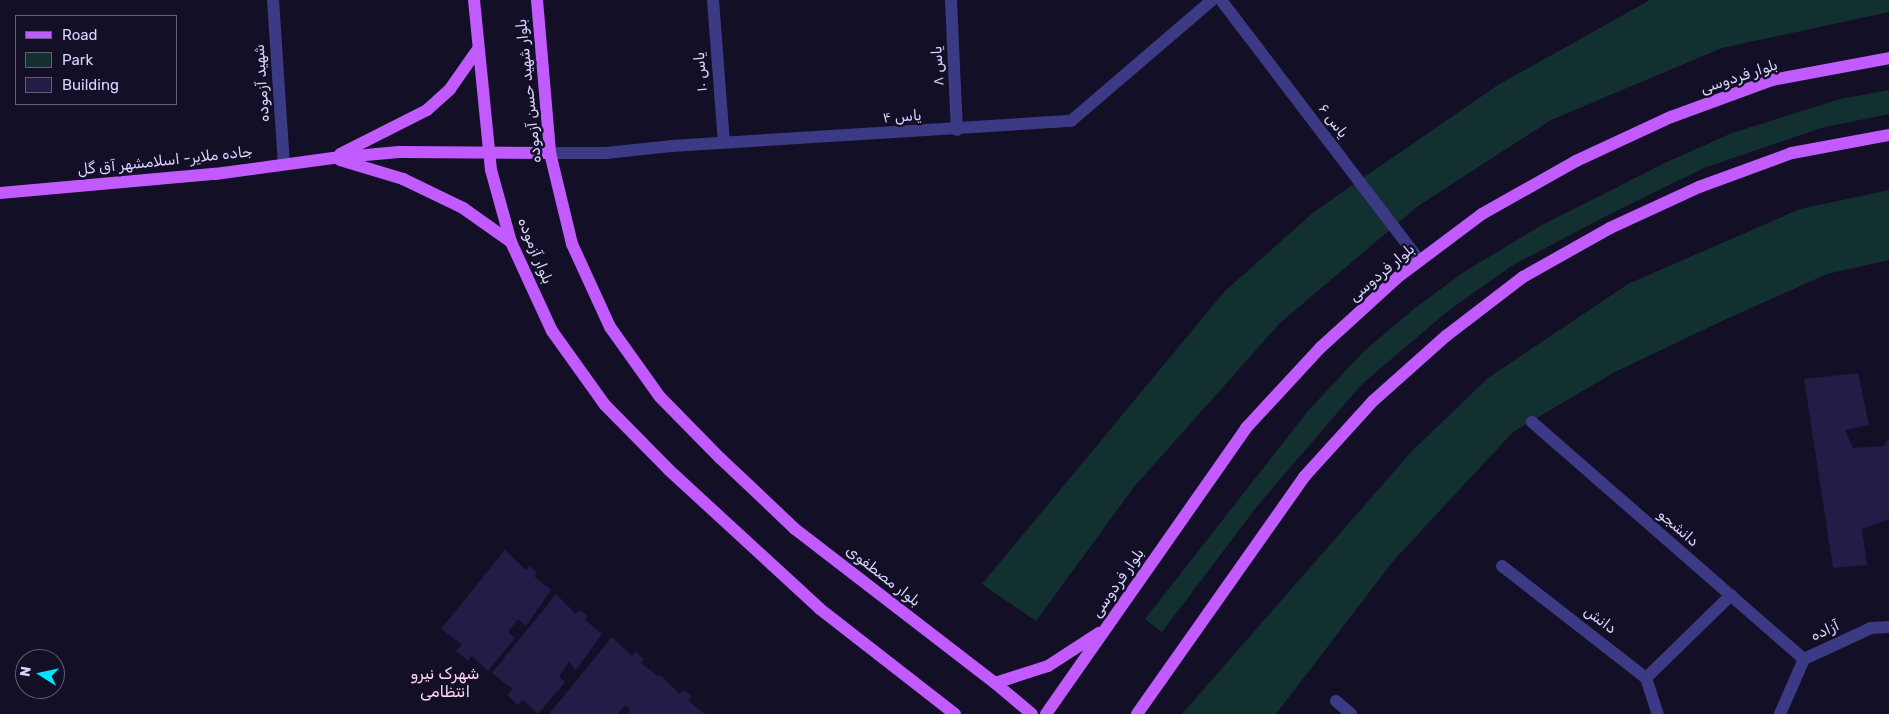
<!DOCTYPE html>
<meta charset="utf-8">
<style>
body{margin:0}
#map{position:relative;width:1889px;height:714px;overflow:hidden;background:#130f26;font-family:Rubik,"Noto Sans Arabic",sans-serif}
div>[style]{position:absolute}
.green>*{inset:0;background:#12302f}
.building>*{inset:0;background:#241b47}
.minor>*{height:12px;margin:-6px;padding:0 6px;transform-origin:6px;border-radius:6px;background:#3d3a85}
.major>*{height:12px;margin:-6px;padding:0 6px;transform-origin:6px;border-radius:6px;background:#c25bff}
span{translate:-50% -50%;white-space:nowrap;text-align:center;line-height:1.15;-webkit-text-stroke:5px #130f26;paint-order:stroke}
.street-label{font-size:15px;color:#d9d4ff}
.neighbourhood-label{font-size:16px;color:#ffd6f0}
.legend{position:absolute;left:15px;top:15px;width:162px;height:90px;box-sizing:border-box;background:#130f26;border:1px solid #625e7d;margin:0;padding:6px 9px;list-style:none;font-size:15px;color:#d9d4ff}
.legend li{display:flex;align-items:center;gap:10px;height:25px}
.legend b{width:25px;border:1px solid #625e7d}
.north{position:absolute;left:15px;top:649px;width:50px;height:50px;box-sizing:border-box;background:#130f26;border:1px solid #625e7d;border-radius:50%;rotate:280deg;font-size:14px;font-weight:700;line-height:20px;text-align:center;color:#d9d4ff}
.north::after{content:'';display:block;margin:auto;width:18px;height:22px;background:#00e5ff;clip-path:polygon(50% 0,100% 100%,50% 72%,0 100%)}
</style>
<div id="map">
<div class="green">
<i style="clip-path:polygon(1650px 0,1889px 0,1889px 12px,1722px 48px,1551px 120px,1418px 206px,1280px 323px,1134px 487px,1036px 621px,982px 584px,1225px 291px,1315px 211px,1498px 85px)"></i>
<i style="clip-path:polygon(1889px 90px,1889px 114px,1821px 128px,1704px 168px,1610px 214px,1513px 265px,1448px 311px,1362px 384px,1258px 505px,1162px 632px,1145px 619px,1308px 411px,1363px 352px,1415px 308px,1464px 272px,1540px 226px,1667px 162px,1732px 133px,1840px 99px)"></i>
<i style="clip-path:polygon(1889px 190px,1889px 260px,1827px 274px,1722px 321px,1615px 372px,1513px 432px,1394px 560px,1276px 714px,1182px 714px,1412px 451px,1488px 378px,1628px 284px,1800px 209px)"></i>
</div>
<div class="building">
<i style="clip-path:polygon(1858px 373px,1869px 425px,1845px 430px,1853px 448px,1884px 446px,1889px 438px,1889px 519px,1862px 529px,1867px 565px,1833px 568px,1804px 379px)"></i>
<i style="clip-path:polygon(505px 550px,526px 570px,529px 566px,537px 572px,534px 576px,551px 590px,526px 626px,518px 619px,508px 632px,515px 638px,488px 671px,472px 656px,468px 661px,456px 651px,462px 644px,441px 629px)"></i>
<i style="clip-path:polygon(556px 594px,576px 614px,579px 610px,588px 616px,585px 620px,602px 634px,576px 670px,569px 662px,559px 676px,565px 682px,538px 714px,523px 700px,518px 705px,507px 695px,513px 689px,492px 673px)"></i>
<i style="clip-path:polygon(612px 637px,632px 656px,636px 652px,644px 659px,641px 663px,658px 676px,660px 675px,680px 694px,683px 690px,692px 696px,688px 701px,705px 714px,627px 714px,630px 710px,625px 705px,618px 714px,549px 714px)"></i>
</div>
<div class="minor">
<i style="left:273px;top:0;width:164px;rotate:86.2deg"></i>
<i style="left:713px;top:0;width:143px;rotate:85.6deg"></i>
<i style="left:951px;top:0;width:130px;rotate:87.4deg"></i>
<i style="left:1221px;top:0;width:328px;rotate:52.7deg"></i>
<i style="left:550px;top:153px;width:56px"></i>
<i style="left:606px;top:153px;width:65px;rotate:-6.1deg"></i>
<i style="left:671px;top:146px;width:401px;rotate:-3.6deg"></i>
<i style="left:1071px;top:121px;width:186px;rotate:-40.6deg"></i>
<i style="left:1532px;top:422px;width:361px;rotate:41.1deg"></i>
<i style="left:1502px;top:566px;width:182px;rotate:37.9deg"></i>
<i style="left:1646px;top:678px;width:38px;rotate:72deg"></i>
<i style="left:1646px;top:678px;width:119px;rotate:-44.3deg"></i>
<i style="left:1336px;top:701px;width:20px;rotate:41deg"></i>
<i style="left:1780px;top:714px;width:60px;rotate:-66.4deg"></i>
<i style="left:1804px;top:659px;width:74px;rotate:-24.8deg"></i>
<i style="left:1871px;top:628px;width:18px;rotate:-3deg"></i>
</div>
<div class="major">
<i style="left:474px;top:0;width:171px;rotate:84.3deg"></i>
<i style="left:491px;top:170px;width:75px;rotate:74.5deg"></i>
<i style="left:511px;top:242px;width:98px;rotate:65.3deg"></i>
<i style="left:552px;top:331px;width:91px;rotate:54.4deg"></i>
<i style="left:605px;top:405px;width:91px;rotate:45.4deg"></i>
<i style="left:669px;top:470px;width:205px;rotate:42.6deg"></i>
<i style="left:820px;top:609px;width:171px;rotate:37.9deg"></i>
<i style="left:537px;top:0;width:154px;rotate:85.1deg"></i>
<i style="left:550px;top:153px;width:94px;rotate:76.4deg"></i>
<i style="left:572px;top:244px;width:91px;rotate:65.4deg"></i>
<i style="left:610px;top:327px;width:86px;rotate:54.5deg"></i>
<i style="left:660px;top:397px;width:86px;rotate:45.5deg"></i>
<i style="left:720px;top:458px;width:103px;rotate:43.4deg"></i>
<i style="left:795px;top:529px;width:252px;rotate:37.6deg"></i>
<i style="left:995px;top:683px;width:48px;rotate:40deg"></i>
<i style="left:340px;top:154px;width:97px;rotate:-26.8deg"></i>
<i style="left:427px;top:110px;width:31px;rotate:-42deg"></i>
<i style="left:450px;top:89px;width:49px;rotate:-55deg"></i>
<i style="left:340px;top:160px;width:66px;rotate:16.8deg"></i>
<i style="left:403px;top:179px;width:67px;rotate:25.8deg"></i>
<i style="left:463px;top:208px;width:59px;rotate:35.3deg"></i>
<i style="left:0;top:193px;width:216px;rotate:-5.1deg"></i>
<i style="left:215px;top:174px;width:119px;rotate:-7.7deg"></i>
<i style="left:333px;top:158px;width:66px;rotate:-5.2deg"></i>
<i style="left:399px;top:152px;width:151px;rotate:0.4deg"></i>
<i style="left:995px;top:683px;width:56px;rotate:-17.8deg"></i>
<i style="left:1048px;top:666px;width:61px;rotate:-32.9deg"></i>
<i style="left:1046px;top:714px;width:349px;rotate:-55deg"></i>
<i style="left:1246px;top:428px;width:109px;rotate:-47.2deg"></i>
<i style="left:1320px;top:348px;width:105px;rotate:-42.3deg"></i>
<i style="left:1398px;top:277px;width:105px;rotate:-36.9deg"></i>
<i style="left:1482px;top:214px;width:108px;rotate:-29.4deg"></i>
<i style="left:1576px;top:161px;width:105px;rotate:-24.9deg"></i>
<i style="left:1671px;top:117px;width:108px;rotate:-20.1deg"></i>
<i style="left:1772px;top:80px;width:119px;rotate:-10.6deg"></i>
<i style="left:1137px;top:714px;width:290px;rotate:-54.8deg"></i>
<i style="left:1304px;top:477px;width:103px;rotate:-47.8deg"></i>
<i style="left:1373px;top:401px;width:98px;rotate:-41.7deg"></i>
<i style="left:1446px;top:336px;width:97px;rotate:-37.5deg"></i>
<i style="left:1523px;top:277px;width:100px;rotate:-29.4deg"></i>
<i style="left:1610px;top:228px;width:98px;rotate:-24.7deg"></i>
<i style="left:1699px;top:187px;width:99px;rotate:-20.1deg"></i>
<i style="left:1792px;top:153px;width:99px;rotate:-10.5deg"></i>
</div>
<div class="street-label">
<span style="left:938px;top:66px;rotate:-93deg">یاس ۸</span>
<span style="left:701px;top:72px;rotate:-94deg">یاس ۱۰</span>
<span style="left:1739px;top:77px;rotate:-18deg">بلوار فردوسی</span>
<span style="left:262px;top:83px;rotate:-94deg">شهید آزموده</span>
<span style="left:529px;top:91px;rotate:-96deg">بلوار شهید حسن آزموده</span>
<span style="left:902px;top:117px;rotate:-4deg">یاس ۴</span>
<span style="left:1333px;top:121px;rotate:53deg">یاس ۶</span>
<span style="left:165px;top:161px;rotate:-6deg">جاده ملایر- اسلامشهر آق گل</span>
<span style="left:535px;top:251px;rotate:68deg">بلوار آزموده</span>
<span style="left:1382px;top:273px;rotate:-40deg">بلوار فردوسی</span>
<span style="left:1678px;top:528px;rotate:41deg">دانشجو</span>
<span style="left:883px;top:576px;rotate:38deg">بلوار مصطفوی</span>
<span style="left:1118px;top:583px;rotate:-55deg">بلوار فردوسی</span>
<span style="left:1600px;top:620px;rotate:37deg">دانش</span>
<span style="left:1825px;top:631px;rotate:-24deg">آزاده</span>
</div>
<div class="neighbourhood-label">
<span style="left:445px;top:683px">شهرک نیرو<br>انتظامی</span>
</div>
<ul class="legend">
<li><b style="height:6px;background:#c25bff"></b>Road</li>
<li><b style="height:14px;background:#12302f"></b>Park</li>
<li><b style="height:14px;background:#241b47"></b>Building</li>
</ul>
<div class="north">N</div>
</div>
